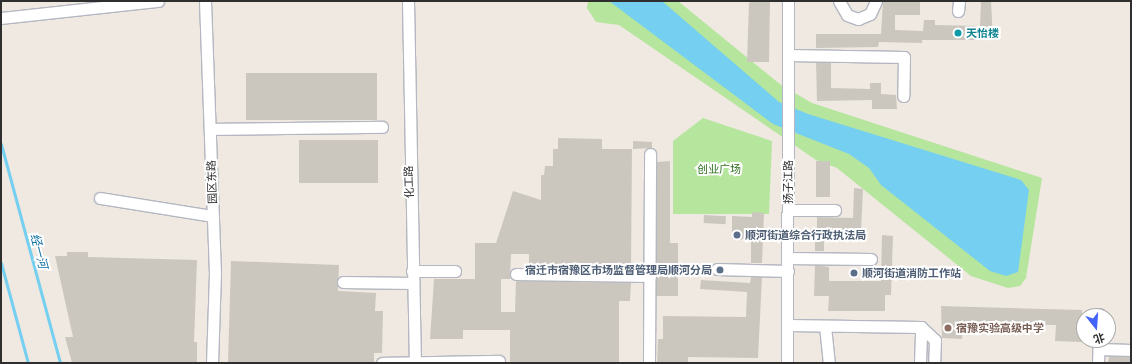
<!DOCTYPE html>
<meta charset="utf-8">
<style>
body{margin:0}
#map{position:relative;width:1132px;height:364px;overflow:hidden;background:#efe9e1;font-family:Barlow,"Noto Sans SC",sans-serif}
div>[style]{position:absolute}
.green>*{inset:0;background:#b6e59e}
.water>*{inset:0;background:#75cff0}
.stream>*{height:3px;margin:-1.5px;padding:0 1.5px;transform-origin:1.5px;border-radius:1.5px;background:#75cff0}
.building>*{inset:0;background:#cbc7bf;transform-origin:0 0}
.roads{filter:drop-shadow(1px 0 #b4b7c1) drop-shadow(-1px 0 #b4b7c1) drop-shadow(0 1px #b4b7c1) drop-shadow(0 -1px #b4b7c1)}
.minor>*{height:11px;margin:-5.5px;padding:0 5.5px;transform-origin:5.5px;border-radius:5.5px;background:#fff}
.dots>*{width:11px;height:11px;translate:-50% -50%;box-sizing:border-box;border:2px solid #fff;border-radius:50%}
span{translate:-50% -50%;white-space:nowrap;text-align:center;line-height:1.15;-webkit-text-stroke:4px #fff;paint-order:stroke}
.culture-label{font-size:11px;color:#0d838f;font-weight:700}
.left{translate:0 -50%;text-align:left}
.park-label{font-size:11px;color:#2c6e1b}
.street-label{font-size:11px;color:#2e2e2e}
.service-label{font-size:11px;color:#4e5e75;font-weight:700}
.right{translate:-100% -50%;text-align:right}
.education-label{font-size:11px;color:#785e54;font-weight:700}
.water-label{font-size:12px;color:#0d6fa3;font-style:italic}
.frame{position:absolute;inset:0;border:2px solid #2e2e2e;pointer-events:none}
.north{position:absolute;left:1076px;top:308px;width:40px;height:40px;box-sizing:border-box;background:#fff;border:1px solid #ababab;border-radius:50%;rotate:163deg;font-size:11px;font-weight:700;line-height:16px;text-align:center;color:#2e2e2e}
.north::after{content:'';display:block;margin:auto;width:14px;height:18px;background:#4264fb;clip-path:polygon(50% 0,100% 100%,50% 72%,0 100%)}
</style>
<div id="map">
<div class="green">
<i style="clip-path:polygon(588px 1px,678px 1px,781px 85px,812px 103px,1042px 178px,1026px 278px,1020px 286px,1008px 288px,971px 276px,837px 168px,816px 160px,619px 25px,596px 22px,587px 8px)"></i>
<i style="clip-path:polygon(703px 118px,772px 141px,769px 214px,673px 214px,673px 141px)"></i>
</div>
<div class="water">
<i style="clip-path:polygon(609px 1px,662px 1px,779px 102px,808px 114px,1021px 180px,1029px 190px,1018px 272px,1006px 276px,990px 271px,881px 185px,869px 168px,849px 154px,773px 124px)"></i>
</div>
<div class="stream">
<i style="left:1px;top:144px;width:227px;rotate:74.9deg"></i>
<i style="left:1px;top:263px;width:104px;rotate:74.9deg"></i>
</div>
<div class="building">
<i style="clip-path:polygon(753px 1px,770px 1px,769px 62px,747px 62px,749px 3px)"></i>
<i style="clip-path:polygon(883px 1px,920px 1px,920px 15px,895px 15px,895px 30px,923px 31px,924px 20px,935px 20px,935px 25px,980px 26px,981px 1px,991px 1px,993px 40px,922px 40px,922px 43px,879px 42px,878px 47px,816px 48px,816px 34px,881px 34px)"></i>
<i style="clip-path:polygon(816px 62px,831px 63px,831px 88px,870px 89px,870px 83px,881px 83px,881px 94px,896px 95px,897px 109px,872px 109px,872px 100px,817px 101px)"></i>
<i style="left:377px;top:73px;width:47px;height:131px;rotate:90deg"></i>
<i style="clip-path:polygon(558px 138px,602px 139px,602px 149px,632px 149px,631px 269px,529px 267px,529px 254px,511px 254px,510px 279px,501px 279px,501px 312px,515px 312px,516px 281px,631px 283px,630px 301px,619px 301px,619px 363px,510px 363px,510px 330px,463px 330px,463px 339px,430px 339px,434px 279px,475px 279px,475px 243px,496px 243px,513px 191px,541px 200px,541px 175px,544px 175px,545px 166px,553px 166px,553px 149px,558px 149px)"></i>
<i style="left:378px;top:140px;width:43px;height:79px;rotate:90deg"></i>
<i style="clip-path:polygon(633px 141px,652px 142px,652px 148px,633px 149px)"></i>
<i style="clip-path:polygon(670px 161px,670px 243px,678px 243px,678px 296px,656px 296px,657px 162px)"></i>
<i style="left:816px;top:161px;width:14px;height:36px"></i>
<i style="clip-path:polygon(854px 188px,863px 189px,861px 231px,817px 231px,817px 217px,853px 218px)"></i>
<i style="clip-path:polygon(752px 212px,764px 213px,762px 263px,751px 263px,751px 240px,732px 239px,732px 216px,752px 217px)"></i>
<i style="left:704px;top:215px;width:22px;height:8px;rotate:3deg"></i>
<i style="left:815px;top:234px;width:9px;height:17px"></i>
<i style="clip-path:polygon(882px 235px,893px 236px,891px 295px,885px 295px,885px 311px,828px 311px,829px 296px,814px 296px,815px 265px,829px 267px,829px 281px,881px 281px)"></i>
<i style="clip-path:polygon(67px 252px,88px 252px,88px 257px,197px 260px,194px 342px,197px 342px,197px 363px,72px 363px,65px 337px,73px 337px,55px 256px,67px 256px)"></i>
<i style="clip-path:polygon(231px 261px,339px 265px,338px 291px,376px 293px,375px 311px,383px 311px,382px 353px,374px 353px,374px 363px,228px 363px)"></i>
<i style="clip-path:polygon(751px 277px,762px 277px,758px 358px,688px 357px,688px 363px,657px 363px,658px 339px,663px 339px,663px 316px,746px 317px,747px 292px,700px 289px,701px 280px,750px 283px)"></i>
<i style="clip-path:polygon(941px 306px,1082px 310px,1081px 342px,1055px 341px,1056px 325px,963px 323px,962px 339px,942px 338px)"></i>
<i style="clip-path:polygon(1109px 356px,1131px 357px,1131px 363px,1108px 363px)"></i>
</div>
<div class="roads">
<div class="minor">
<i style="left:205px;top:1px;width:272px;rotate:87.9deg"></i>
<i style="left:215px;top:273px;width:90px;rotate:91.9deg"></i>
<i style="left:408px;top:1px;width:362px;rotate:88.9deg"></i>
<i style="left:839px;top:1px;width:16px;rotate:60deg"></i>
<i style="left:847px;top:15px;width:12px;rotate:20deg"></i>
<i style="left:858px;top:19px;width:13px;rotate:-23deg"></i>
<i style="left:870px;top:14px;width:14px;rotate:-65deg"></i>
<i style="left:958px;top:11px;width:10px;rotate:-84deg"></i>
<i style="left:1px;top:18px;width:158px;rotate:-6.2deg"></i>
<i style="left:788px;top:55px;width:116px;rotate:1deg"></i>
<i style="left:904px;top:57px;width:39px;rotate:91deg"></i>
<i style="left:211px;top:129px;width:171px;rotate:-0.7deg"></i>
<i style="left:100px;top:198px;width:114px;rotate:9.1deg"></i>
<i style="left:788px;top:210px;width:47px"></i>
<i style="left:788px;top:258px;width:83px;rotate:0.7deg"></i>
<i style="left:717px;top:269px;width:71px;rotate:1.6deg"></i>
<i style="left:412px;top:271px;width:43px"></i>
<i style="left:516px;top:274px;width:134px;rotate:0.9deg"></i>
<i style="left:343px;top:282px;width:70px;rotate:0.8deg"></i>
<i style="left:1099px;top:316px;width:2px;rotate:-90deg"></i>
<i style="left:788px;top:325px;width:133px;rotate:0.9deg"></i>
<i style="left:825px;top:326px;width:37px;rotate:84deg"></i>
<i style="left:1099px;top:349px;width:32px;rotate:2deg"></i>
<i style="left:382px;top:363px;width:117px;rotate:-1deg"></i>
<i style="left:649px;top:363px;width:209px;rotate:-89.7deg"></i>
<i style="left:787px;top:363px;width:362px;rotate:-89.8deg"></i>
<i style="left:920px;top:363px;width:36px;rotate:-88deg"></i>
<i style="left:921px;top:327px;width:19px;rotate:43deg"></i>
<i style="left:935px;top:340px;width:23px;rotate:92deg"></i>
<i style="left:1098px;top:363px;width:23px;rotate:-88deg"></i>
</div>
</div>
<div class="dots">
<i style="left:958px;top:33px;background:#0f9aa8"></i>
<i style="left:737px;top:235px;background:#5c6f8a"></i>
<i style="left:720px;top:270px;background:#5c6f8a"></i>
<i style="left:854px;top:273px;background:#5c6f8a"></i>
<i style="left:948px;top:328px;background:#8d6e63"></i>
</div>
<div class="culture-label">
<span class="left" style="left:966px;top:33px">天怡楼</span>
</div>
<div class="park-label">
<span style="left:719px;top:169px">创业广场</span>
</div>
<div class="street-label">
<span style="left:212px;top:182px;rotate:-92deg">园区东路</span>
<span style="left:409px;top:182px;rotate:-92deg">化工路</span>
<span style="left:788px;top:182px;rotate:-90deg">扬子江路</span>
</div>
<div class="service-label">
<span class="left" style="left:745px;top:235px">顺河街道综合行政执法局</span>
<span class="right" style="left:712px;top:270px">宿迁市宿豫区市场监督管理局顺河分局</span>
<span class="left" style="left:862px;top:273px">顺河街道消防工作站</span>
</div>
<div class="education-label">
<span class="left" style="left:956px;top:328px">宿豫实验高级中学</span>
</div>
<div class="water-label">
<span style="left:39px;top:251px;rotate:75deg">经一河</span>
</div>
<div class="frame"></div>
<div class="north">北</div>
</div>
